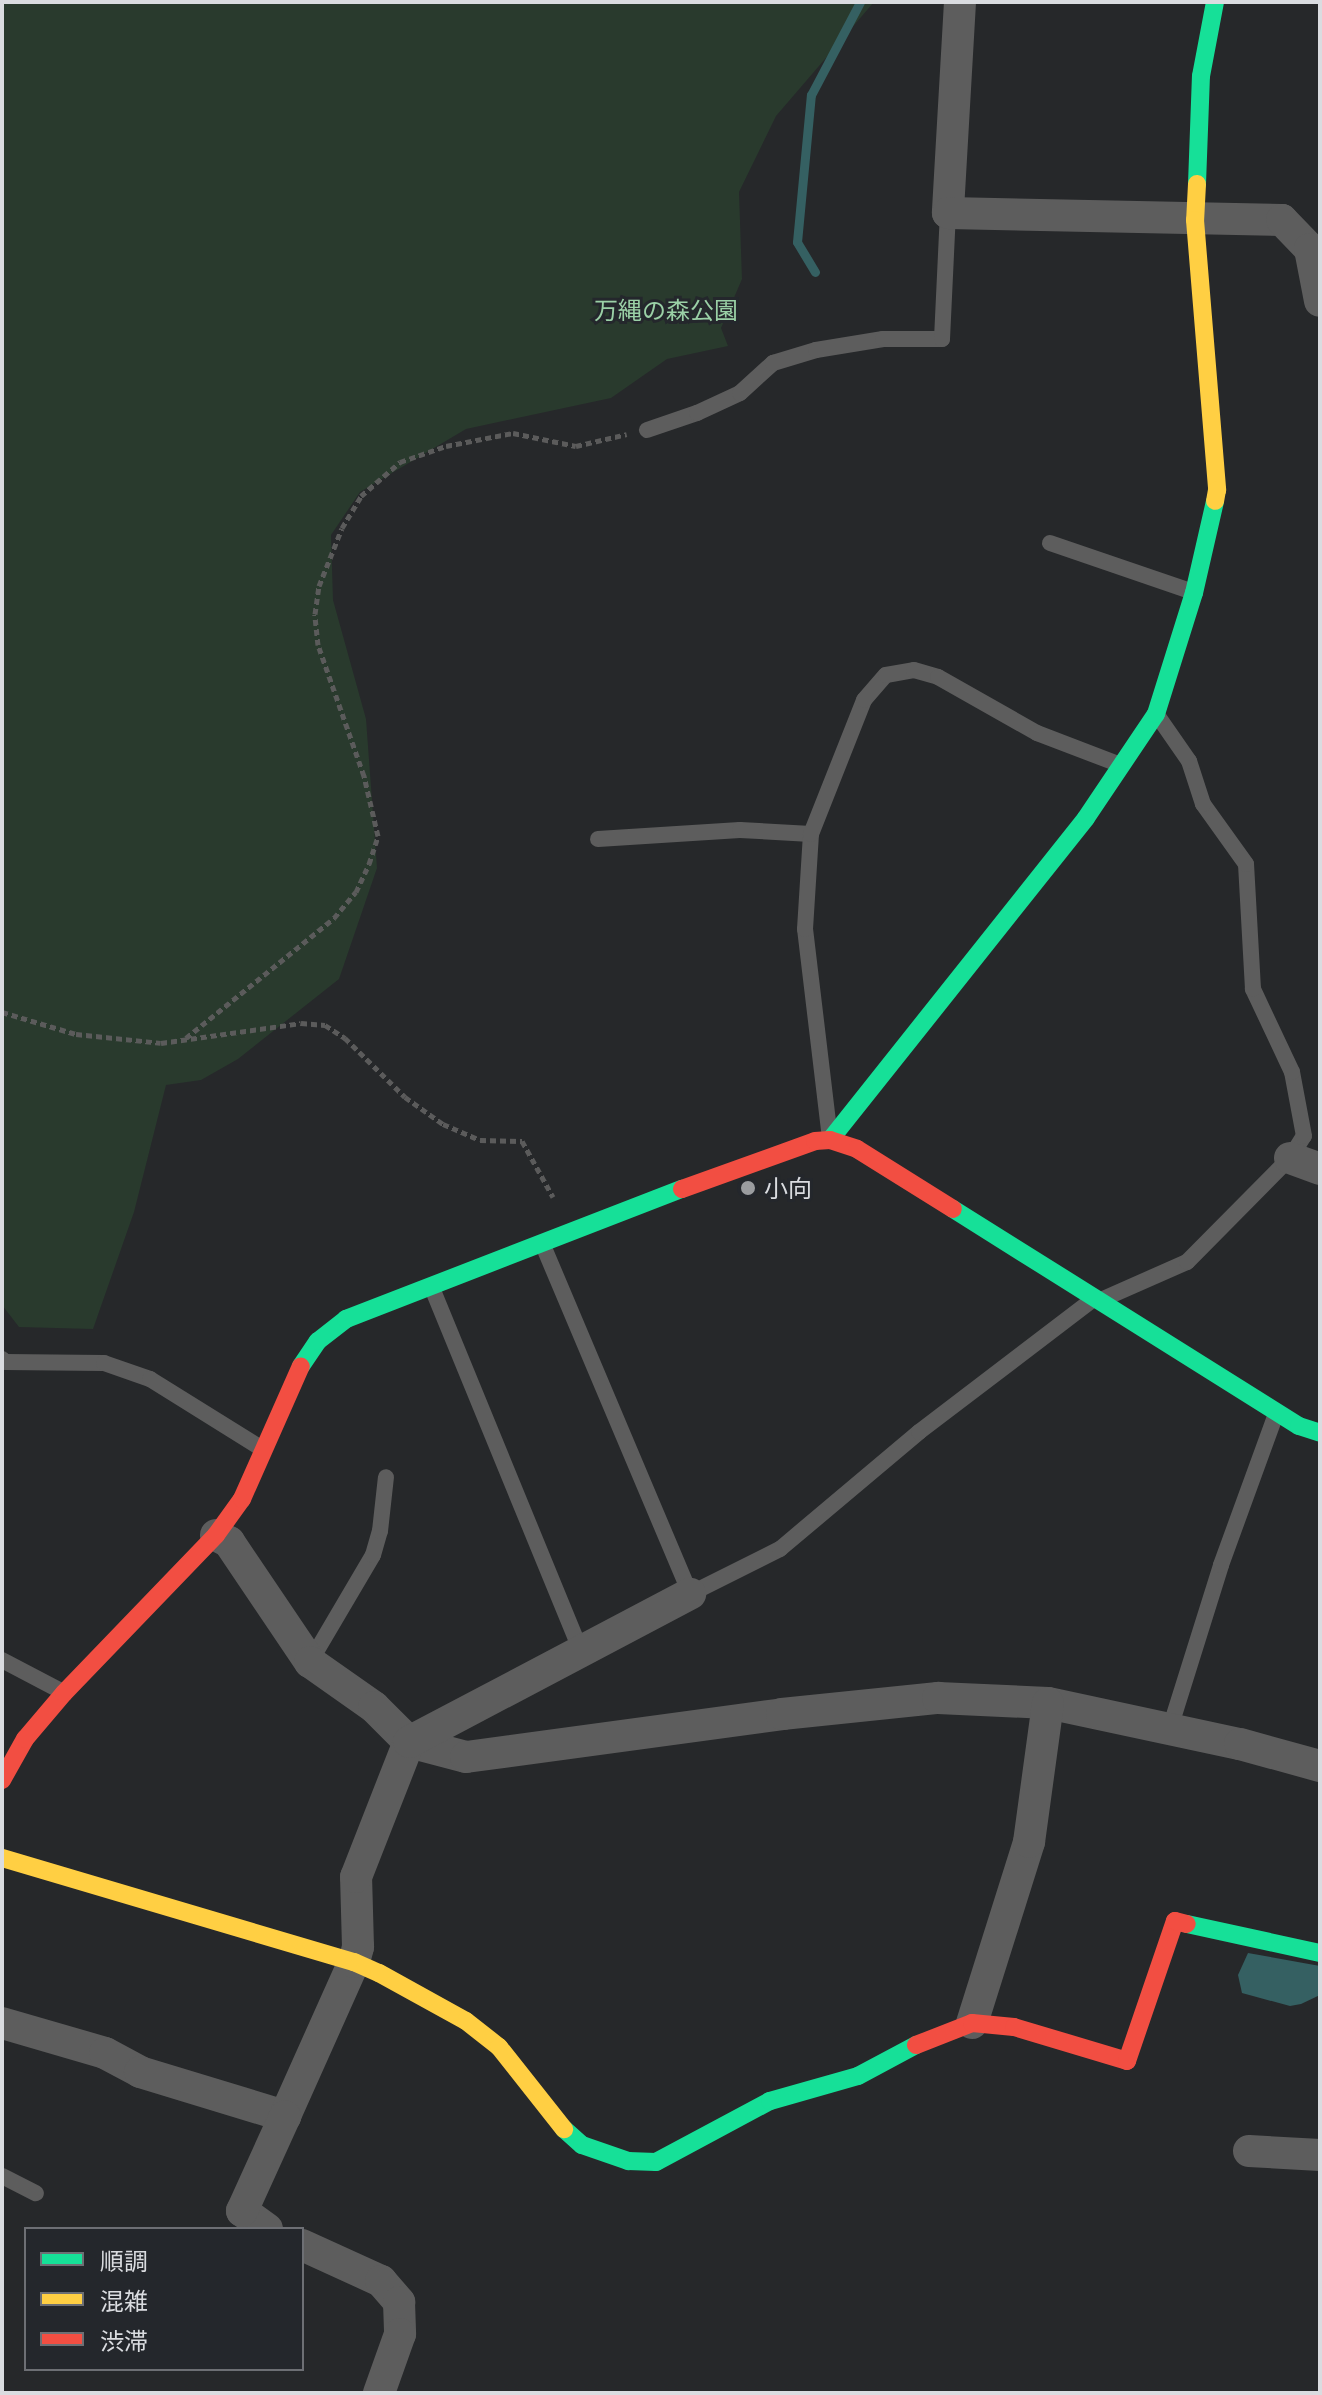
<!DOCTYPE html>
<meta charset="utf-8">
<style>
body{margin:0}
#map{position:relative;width:1322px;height:2395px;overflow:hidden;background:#26282a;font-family:"Open Sans","Noto Sans JP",sans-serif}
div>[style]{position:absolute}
.green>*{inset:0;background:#293a2d}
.water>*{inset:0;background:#356062}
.stream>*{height:9px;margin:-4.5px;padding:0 4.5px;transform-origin:4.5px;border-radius:4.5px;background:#356062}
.path>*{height:5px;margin-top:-2.5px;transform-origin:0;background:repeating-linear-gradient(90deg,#5b5b5b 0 6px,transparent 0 10px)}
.lane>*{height:16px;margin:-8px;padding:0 8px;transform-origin:8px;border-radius:8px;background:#5d5d5d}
.street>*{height:32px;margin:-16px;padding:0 16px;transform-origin:16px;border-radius:16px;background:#5d5d5d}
.fast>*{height:18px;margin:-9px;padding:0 9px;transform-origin:9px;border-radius:9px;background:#16e098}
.slow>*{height:18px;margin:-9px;padding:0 9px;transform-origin:9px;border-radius:9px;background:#ffcf43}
.jam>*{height:18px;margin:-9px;padding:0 9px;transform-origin:9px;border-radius:9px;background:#f24e42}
.dots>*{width:22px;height:22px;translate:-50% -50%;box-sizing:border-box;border:4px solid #24272c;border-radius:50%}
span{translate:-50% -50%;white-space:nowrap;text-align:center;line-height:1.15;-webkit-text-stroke:6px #24272c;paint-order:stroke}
.park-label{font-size:24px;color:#9ad0a6}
.poi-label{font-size:24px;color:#dadce0}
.left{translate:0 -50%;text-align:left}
.frame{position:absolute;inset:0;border:4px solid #dadce0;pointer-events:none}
.legend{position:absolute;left:24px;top:2227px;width:280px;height:144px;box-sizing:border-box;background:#24272c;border:2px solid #6d6f74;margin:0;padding:10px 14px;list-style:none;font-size:24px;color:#dadce0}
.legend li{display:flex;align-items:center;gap:16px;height:40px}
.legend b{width:40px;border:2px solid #6d6f74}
</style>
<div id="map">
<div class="green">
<i style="clip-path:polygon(2px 2px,874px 2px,776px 116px,739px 192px,742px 279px,721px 328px,728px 346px,667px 359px,611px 398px,466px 429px,360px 492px,331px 535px,333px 600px,366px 719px,377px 868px,339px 979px,238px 1059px,201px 1080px,166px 1085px,134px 1212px,93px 1329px,19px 1327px,2px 1305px)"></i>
</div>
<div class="water">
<i style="clip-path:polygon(1248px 1953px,1320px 1966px,1320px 1995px,1301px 2004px,1290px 2006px,1242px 1993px,1238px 1975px)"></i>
</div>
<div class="stream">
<i style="left:815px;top:272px;width:35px;rotate:-121deg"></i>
<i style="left:797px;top:242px;width:148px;rotate:-84.6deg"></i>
<i style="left:811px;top:95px;width:105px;rotate:-62.2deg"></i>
</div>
<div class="path">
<i style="left:2px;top:1012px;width:77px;rotate:16.6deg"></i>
<i style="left:76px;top:1034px;width:85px;rotate:6deg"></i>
<i style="left:161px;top:1043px;width:141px;rotate:-8.1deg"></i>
<i style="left:301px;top:1023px;width:24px;rotate:5deg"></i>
<i style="left:325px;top:1025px;width:24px;rotate:33deg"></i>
<i style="left:345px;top:1038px;width:84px;rotate:44.5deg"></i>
<i style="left:405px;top:1097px;width:47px;rotate:35.4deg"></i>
<i style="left:443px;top:1124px;width:40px;rotate:23.4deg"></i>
<i style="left:480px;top:1140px;width:42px;rotate:1.4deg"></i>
<i style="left:522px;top:1141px;width:64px;rotate:61deg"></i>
<i style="left:186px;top:1038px;width:191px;rotate:-39deg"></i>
<i style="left:334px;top:918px;width:34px;rotate:-50deg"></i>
<i style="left:356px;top:892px;width:31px;rotate:-65deg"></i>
<i style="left:369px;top:864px;width:29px;rotate:-72deg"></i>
<i style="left:378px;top:836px;width:62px;rotate:-103.1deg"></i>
<i style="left:364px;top:776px;width:139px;rotate:-109.3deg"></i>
<i style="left:318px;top:645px;width:31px;rotate:-96deg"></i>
<i style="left:315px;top:614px;width:28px;rotate:-82deg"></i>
<i style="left:319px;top:586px;width:62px;rotate:-68.4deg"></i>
<i style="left:342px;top:528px;width:37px;rotate:-59deg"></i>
<i style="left:361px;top:496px;width:52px;rotate:-41.1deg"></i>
<i style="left:400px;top:462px;width:49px;rotate:-19.2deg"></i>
<i style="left:446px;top:446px;width:68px;rotate:-11deg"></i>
<i style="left:513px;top:433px;width:64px;rotate:11.7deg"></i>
<i style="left:576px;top:446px;width:52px;rotate:-13.2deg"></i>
</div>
<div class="lane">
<i style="left:647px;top:430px;width:53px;rotate:-18.8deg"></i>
<i style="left:697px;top:413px;width:47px;rotate:-24.9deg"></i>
<i style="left:740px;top:393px;width:45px;rotate:-42.3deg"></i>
<i style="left:773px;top:363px;width:45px;rotate:-16.8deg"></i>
<i style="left:816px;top:350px;width:68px;rotate:-9.3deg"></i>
<i style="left:883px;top:339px;width:59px"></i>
<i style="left:942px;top:339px;width:126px;rotate:-87.3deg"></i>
<i style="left:1050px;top:543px;width:151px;rotate:18.9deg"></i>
<i style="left:598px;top:839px;width:142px;rotate:-3.6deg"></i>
<i style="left:740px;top:830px;width:71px;rotate:3.2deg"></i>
<i style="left:829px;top:1130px;width:202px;rotate:-96.8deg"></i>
<i style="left:805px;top:929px;width:95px;rotate:-86.4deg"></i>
<i style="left:811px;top:834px;width:144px;rotate:-68.4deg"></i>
<i style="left:864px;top:700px;width:33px;rotate:-49deg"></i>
<i style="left:886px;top:675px;width:28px;rotate:-10deg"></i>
<i style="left:914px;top:670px;width:25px;rotate:16deg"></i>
<i style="left:938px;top:677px;width:114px;rotate:29.5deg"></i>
<i style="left:1037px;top:733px;width:90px;rotate:20.9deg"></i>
<i style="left:542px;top:1243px;width:381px;rotate:67.1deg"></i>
<i style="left:690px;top:1594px;width:101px;rotate:-26.6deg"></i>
<i style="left:780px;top:1549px;width:182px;rotate:-40.1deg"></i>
<i style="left:919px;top:1432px;width:218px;rotate:-37.3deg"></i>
<i style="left:432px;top:1288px;width:390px;rotate:67.7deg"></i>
<i style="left:1103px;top:1299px;width:92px;rotate:-23.8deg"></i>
<i style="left:1187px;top:1262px;width:146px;rotate:-45.3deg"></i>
<i style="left:1290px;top:1158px;width:26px;rotate:-58deg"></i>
<i style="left:1304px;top:1136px;width:65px;rotate:-100.6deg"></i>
<i style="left:1292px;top:1072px;width:92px;rotate:-115.2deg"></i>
<i style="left:1253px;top:989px;width:125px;rotate:-93.2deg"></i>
<i style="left:1246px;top:864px;width:74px;rotate:-125.6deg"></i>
<i style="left:1203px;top:804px;width:45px;rotate:-108deg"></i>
<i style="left:1189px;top:761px;width:56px;rotate:-124.8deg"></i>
<i style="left:2px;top:1359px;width:4px;rotate:45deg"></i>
<i style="left:5px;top:1362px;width:99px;rotate:0.6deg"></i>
<i style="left:104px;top:1363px;width:49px;rotate:19.2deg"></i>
<i style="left:150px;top:1379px;width:131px;rotate:31.9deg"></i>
<i style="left:2px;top:1660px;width:69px;rotate:27.7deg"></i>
<i style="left:310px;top:1662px;width:124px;rotate:-59.5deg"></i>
<i style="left:373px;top:1555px;width:25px;rotate:-74deg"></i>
<i style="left:380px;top:1531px;width:54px;rotate:-83.7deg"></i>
<i style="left:1170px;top:1728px;width:171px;rotate:-72.6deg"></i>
<i style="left:1221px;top:1565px;width:161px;rotate:-70deg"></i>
<i style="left:2px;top:2176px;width:38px;rotate:27deg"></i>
</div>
<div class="street">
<i style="left:960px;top:2px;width:211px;rotate:93.3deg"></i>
<i style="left:948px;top:213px;width:334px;rotate:1.2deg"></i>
<i style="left:1282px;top:220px;width:40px;rotate:46deg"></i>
<i style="left:1310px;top:249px;width:53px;rotate:79.1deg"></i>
<i style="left:1290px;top:1158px;width:32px;rotate:20deg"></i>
<i style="left:216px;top:1535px;width:15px;rotate:28deg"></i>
<i style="left:229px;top:1542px;width:145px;rotate:56deg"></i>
<i style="left:310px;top:1662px;width:78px;rotate:35.1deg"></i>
<i style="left:374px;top:1707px;width:49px;rotate:45deg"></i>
<i style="left:409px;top:1742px;width:59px;rotate:14.7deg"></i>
<i style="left:466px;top:1757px;width:319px;rotate:-7.7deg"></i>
<i style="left:782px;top:1714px;width:157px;rotate:-5.9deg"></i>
<i style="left:938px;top:1698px;width:110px;rotate:2.6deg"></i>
<i style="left:1048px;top:1703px;width:196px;rotate:12.1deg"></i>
<i style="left:1240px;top:1744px;width:83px;rotate:15.4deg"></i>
<i style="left:2px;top:2023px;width:107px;rotate:16.2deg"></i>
<i style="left:105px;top:2053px;width:40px;rotate:28deg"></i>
<i style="left:140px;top:2072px;width:152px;rotate:16.9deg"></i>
<i style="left:285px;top:2116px;width:169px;rotate:-65.9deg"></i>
<i style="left:354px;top:1962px;width:16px;rotate:-75deg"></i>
<i style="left:358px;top:1947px;width:70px;rotate:-91.6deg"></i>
<i style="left:356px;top:1877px;width:145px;rotate:-68.6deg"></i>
<i style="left:409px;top:1742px;width:318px;rotate:-27.8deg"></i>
<i style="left:972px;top:2023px;width:190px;rotate:-72.5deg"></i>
<i style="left:1029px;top:1842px;width:140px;rotate:-82.2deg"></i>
<i style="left:1249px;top:2151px;width:71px;rotate:3.2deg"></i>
<i style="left:267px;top:2229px;width:31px;rotate:-144deg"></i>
<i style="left:242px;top:2211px;width:104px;rotate:-65.6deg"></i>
<i style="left:302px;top:2245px;width:87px;rotate:24.5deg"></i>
<i style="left:381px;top:2281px;width:28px;rotate:49deg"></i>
<i style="left:399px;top:2302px;width:32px;rotate:88deg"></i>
<i style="left:400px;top:2334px;width:63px;rotate:109.6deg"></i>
</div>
<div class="fast">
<i style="left:1197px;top:184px;width:108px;rotate:-87.9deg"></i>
<i style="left:1201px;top:76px;width:75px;rotate:-79.3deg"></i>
<i style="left:830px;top:1140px;width:411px;rotate:-51.5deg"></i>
<i style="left:1086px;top:818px;width:125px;rotate:-56.1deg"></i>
<i style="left:1156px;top:714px;width:127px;rotate:-72.6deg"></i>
<i style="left:1194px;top:593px;width:94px;rotate:-77.1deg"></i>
<i style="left:953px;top:1209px;width:408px;rotate:32.1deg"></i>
<i style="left:1299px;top:1426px;width:22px;rotate:18deg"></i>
<i style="left:301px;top:1366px;width:30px;rotate:-56deg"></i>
<i style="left:318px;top:1341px;width:36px;rotate:-38deg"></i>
<i style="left:346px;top:1319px;width:360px;rotate:-21.2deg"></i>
<i style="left:1187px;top:1924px;width:136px;rotate:12.3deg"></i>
<i style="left:564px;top:2129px;width:24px;rotate:42deg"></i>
<i style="left:582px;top:2145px;width:49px;rotate:19.2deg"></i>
<i style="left:628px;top:2161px;width:28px;rotate:2deg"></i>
<i style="left:656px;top:2162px;width:129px;rotate:-28.2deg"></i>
<i style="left:770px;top:2101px;width:91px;rotate:-15.9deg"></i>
<i style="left:858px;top:2076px;width:66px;rotate:-28.1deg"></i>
</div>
<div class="slow">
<i style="left:1197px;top:184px;width:36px;rotate:93deg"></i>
<i style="left:1195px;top:220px;width:271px;rotate:85.3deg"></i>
<i style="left:1217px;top:490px;width:11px;rotate:100deg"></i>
<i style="left:2px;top:1858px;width:367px;rotate:16.5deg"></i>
<i style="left:354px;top:1962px;width:27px;rotate:24deg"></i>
<i style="left:379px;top:1973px;width:99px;rotate:28.9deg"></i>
<i style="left:466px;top:2021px;width:42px;rotate:38.2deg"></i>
<i style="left:499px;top:2047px;width:105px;rotate:51.6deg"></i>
</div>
<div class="jam">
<i style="left:682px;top:1189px;width:141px;rotate:-19.8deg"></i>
<i style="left:815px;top:1141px;width:15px;rotate:-4deg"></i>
<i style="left:830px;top:1140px;width:28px;rotate:18deg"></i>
<i style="left:857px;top:1149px;width:113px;rotate:32deg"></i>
<i style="left:2px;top:1780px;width:47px;rotate:-60.7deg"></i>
<i style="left:25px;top:1739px;width:60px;rotate:-49.7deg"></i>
<i style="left:64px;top:1693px;width:219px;rotate:-46.1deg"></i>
<i style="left:216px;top:1535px;width:44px;rotate:-54.2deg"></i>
<i style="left:242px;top:1499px;width:145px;rotate:-66.1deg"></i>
<i style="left:916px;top:2045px;width:60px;rotate:-21.4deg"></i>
<i style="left:972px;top:2023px;width:42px;rotate:5.4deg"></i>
<i style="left:1014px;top:2027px;width:118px;rotate:16.7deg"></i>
<i style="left:1127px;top:2061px;width:148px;rotate:-71.1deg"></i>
<i style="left:1175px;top:1921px;width:12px;rotate:14deg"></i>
</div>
<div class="dots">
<i style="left:748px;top:1188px;background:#9b9da0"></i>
</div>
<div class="park-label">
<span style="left:666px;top:310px">万縄の森公園</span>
</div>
<div class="poi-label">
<span class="left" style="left:764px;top:1188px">小向</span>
</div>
<div class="frame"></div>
<ul class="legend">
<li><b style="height:10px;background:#16e098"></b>順調</li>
<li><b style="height:10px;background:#ffcf43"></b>混雑</li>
<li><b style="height:10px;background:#f24e42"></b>渋滞</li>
</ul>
</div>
